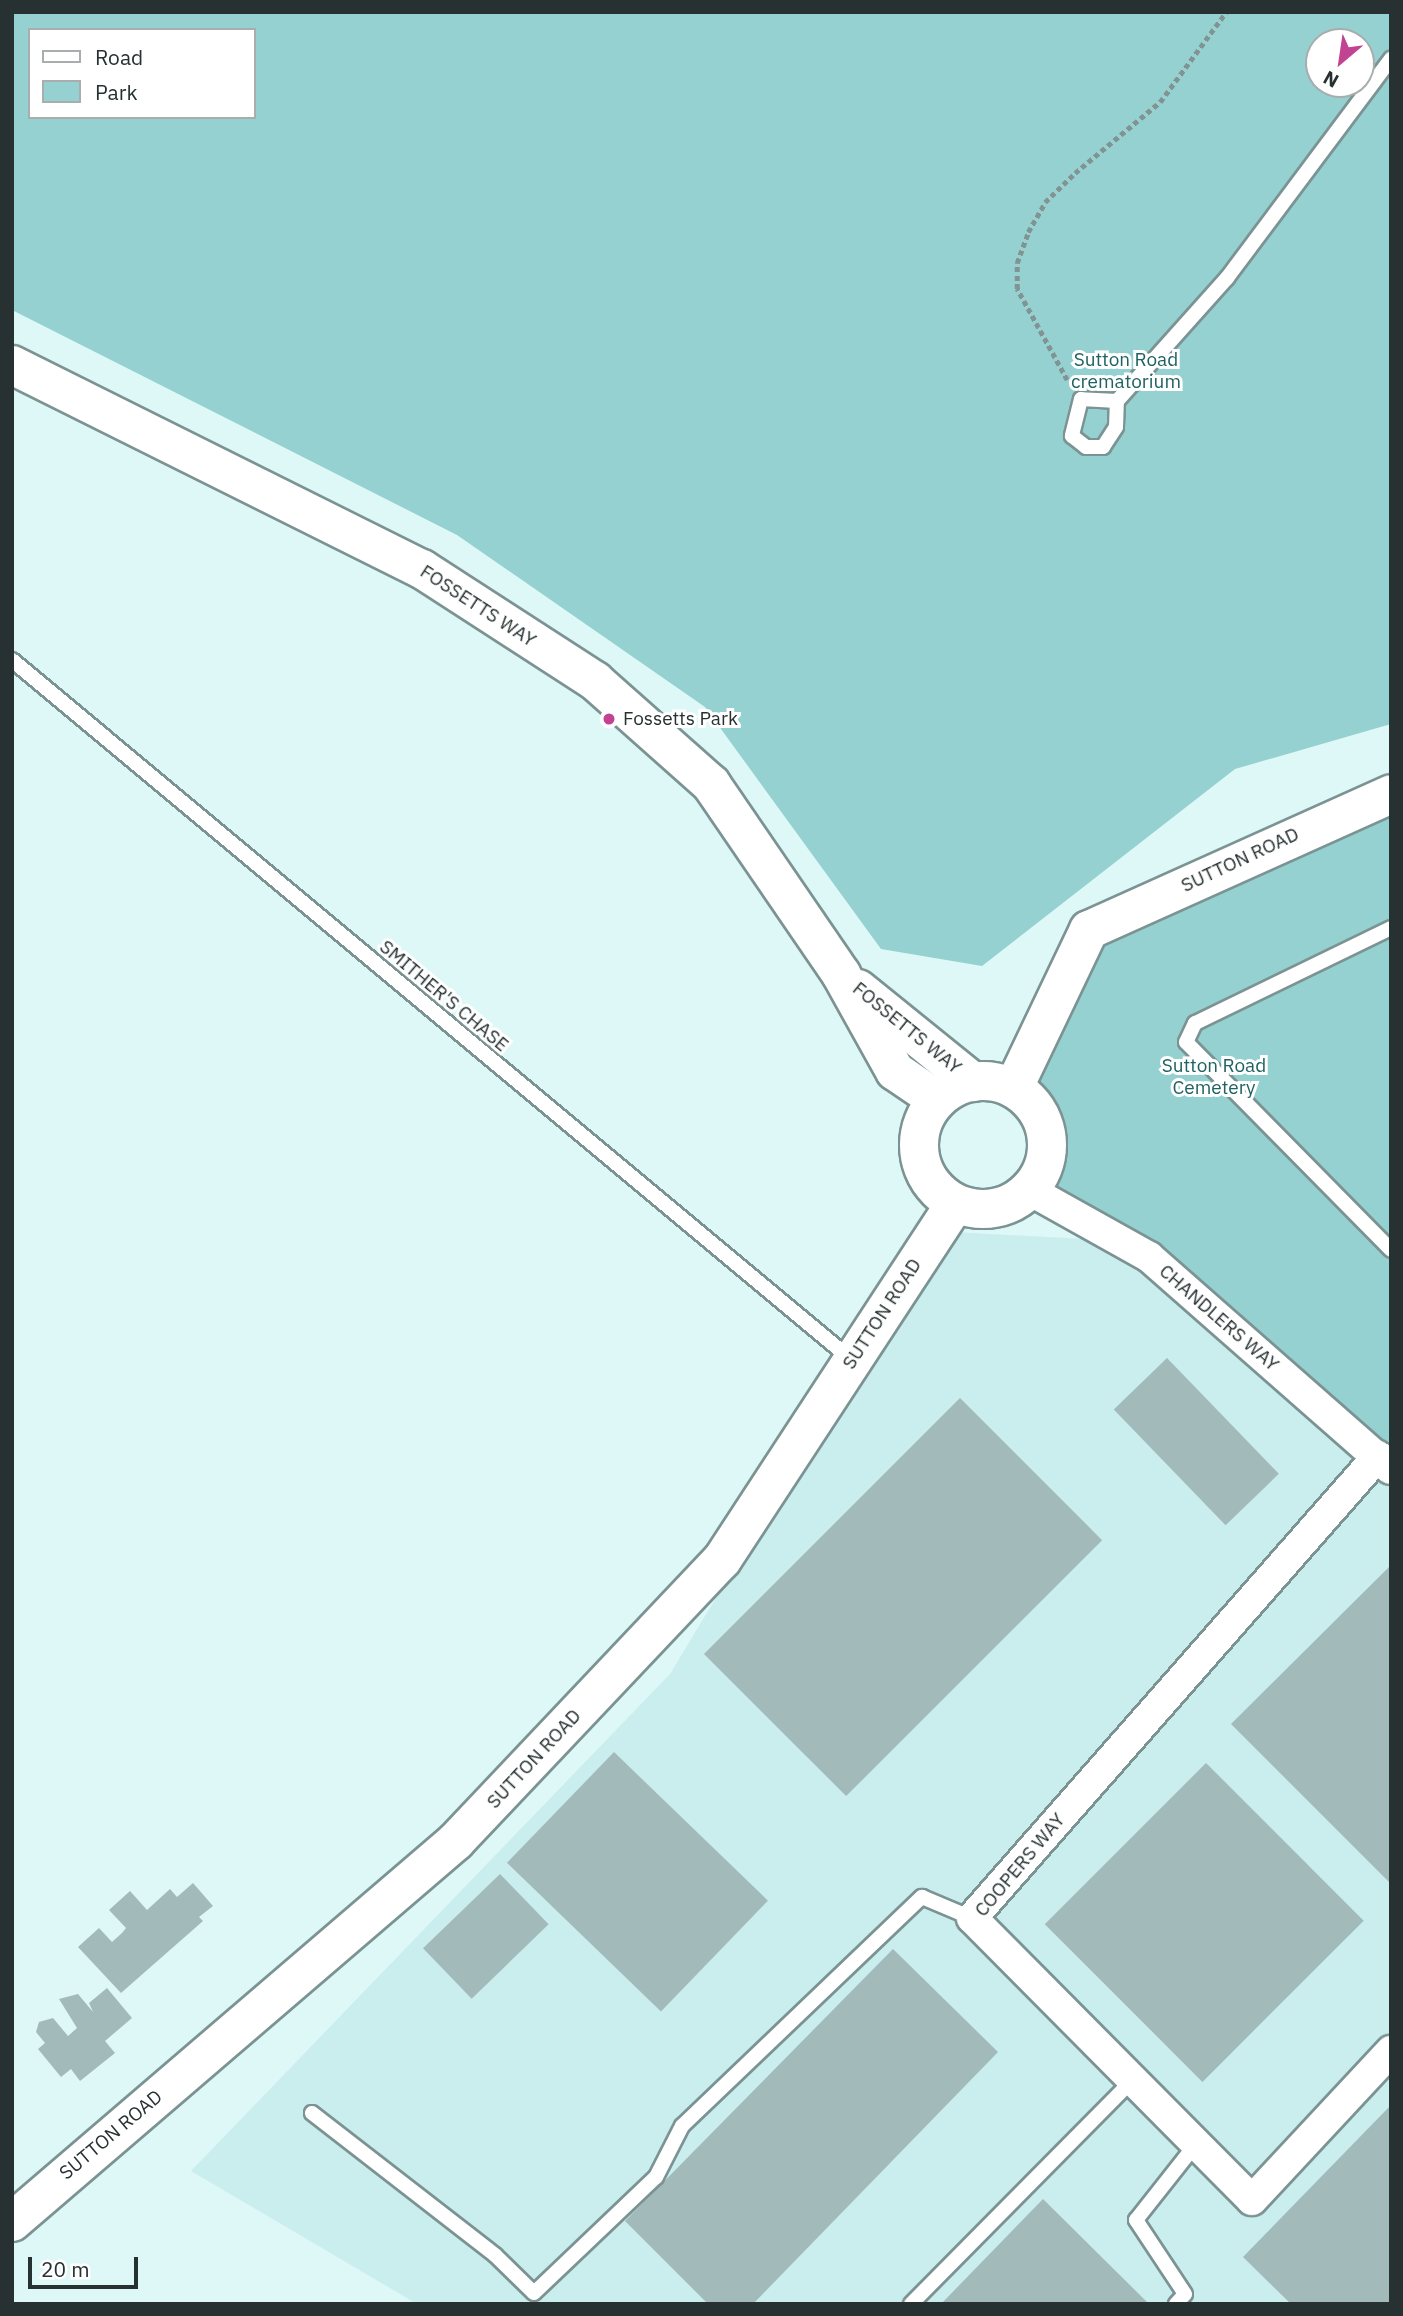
<!DOCTYPE html>
<style>
body{margin:0}
#map{position:relative;width:1403px;height:2316px;overflow:hidden;background:#def8f7;font-family:"IBM Plex Sans",sans-serif}
div>[style]{position:absolute}
.built>*{inset:0;background:#caeded}
.green>*{inset:0;background:#94d1d0}
.building>*{inset:0;background:#a2baba;transform-origin:0 0}
.path>*{height:4.5px;margin-top:-2.25px;transform-origin:0;background:repeating-linear-gradient(90deg,#819393 0 5px,transparent 0 8.5px)}
.roads{filter:drop-shadow(2px 0 #7c9393) drop-shadow(-2px 0 #7c9393) drop-shadow(0 2px #7c9393) drop-shadow(0 -2px #7c9393)}
.lane>*{height:14px;margin:-7px;padding:0 7px;transform-origin:7px;border-radius:7px;background:#fff}
.street>*{height:30px;margin:-15px;padding:0 15px;transform-origin:15px;border-radius:15px;background:#fff}
.secondary>*{height:38px;margin:-19px;padding:0 19px;transform-origin:19px;border-radius:19px;background:#fff}
.secondary>.ring{margin:-19px;padding:0;box-sizing:content-box;background:none;border:38px solid #fff;border-radius:50%}
.dots>*{width:19px;height:19px;translate:-50% -50%;box-sizing:border-box;border:4px solid #fff;border-radius:50%}
span{translate:-50% -50%;white-space:nowrap;text-align:center;line-height:1.15;-webkit-text-stroke:6px #fff;paint-order:stroke}
.park-label{font-size:19px;color:#206262}
.street-label{font-size:19px;color:#273131}
.poi-label{font-size:19px;color:#273131}
.left{translate:0 -50%;text-align:left}
.frame{position:absolute;inset:0;border:14px solid #273131;pointer-events:none}
.legend{position:absolute;left:28px;top:28px;width:228px;height:91px;box-sizing:border-box;background:#fff;border:2px solid #a9adad;margin:0;padding:9px 12px;list-style:none;font-size:21px;color:#273131}
.legend li{display:flex;align-items:center;gap:14px;height:35px}
.legend b{width:35px;border:2px solid #a9adad}
.north{position:absolute;left:1305px;top:28px;width:70px;height:70px;box-sizing:border-box;background:#fff;border:2px solid #a9adad;border-radius:50%;rotate:209deg;font-size:19px;font-weight:700;line-height:28px;text-align:center;color:#273131}
.north::after{content:'';display:block;margin:auto;width:24px;height:32px;background:#c14493;clip-path:polygon(50% 0,100% 100%,50% 72%,0 100%)}
.scale{position:absolute;left:28px;top:2257px;width:110px;height:32px;box-sizing:border-box;border:4px solid #273131;border-top:0;padding-left:9px;font-size:21px;line-height:24px;white-space:nowrap;color:#273131;-webkit-text-stroke:5px #fff;paint-order:stroke}
</style>
<div id="map">
<div class="built">
<i style="clip-path:polygon(937px 1231px,1122px 1241px,1391px 1489px,1391px 2304px,417px 2304px,191px 2171px,670px 1674px)"></i>
</div>
<div class="green">
<i style="clip-path:polygon(evenodd,12px 12px,1391px 12px,1391px 724px,1235px 769px,982px 966px,881px 949px,705px 707px,457px 535px,12px 310px,12px 12px,30px 30px,254px 30px,254px 117px,30px 117px,30px 30px,12px 12px,1319px 42px,1361px 42px,1361px 84px,1319px 84px,1319px 42px)"></i>
<i style="clip-path:polygon(1391px 794px,1391px 1469px,1149px 1257px,1031px 1191px,1049px 1154px,1042px 1114px,1014px 1087px,1089px 930px)"></i>
</div>
<div class="building">
<i style="left:1167px;top:1358px;width:161px;height:74px;rotate:46deg"></i>
<i style="left:960px;top:1398px;width:201px;height:362px;rotate:45deg"></i>
<i style="clip-path:polygon(1391px 1565px,1391px 1880px,1389px 1882px,1231px 1724px)"></i>
<i style="left:614px;top:1752px;width:214px;height:154px;rotate:44deg"></i>
<i style="left:1206px;top:1763px;width:223px;height:228px;rotate:45deg"></i>
<i style="left:500px;top:1874px;width:70px;height:107px;rotate:46deg"></i>
<i style="clip-path:polygon(193px 1883px,213px 1906px,199px 1917px,203px 1921px,121px 1993px,78px 1947px,99px 1928px,112px 1942px,122px 1933px,126px 1928px,109px 1910px,130px 1891px,147px 1910px,170px 1889px,177px 1897px)"></i>
<i style="clip-path:polygon(893px 1949px,998px 2052px,753px 2304px,708px 2304px,625px 2221px)"></i>
<i style="clip-path:polygon(107px 1988px,132px 2018px,105px 2041px,115px 2053px,80px 2081px,71px 2069px,61px 2077px,38px 2049px,45px 2043px,36px 2032px,39px 2022px,53px 2018px,68px 2036px,77px 2028px,59px 1999px,78px 1994px,93px 2012px,89px 2003px)"></i>
<i style="clip-path:polygon(1391px 2105px,1391px 2304px,1291px 2304px,1243px 2257px)"></i>
<i style="clip-path:polygon(1043px 2199px,1147px 2302px,1145px 2304px,941px 2304px)"></i>
</div>
<div class="path">
<i style="left:1067px;top:380px;width:104px;rotate:-118.8deg"></i>
<i style="left:1017px;top:289px;width:26px;rotate:-90deg"></i>
<i style="left:1017px;top:263px;width:33px;rotate:-70deg"></i>
<i style="left:1028px;top:232px;width:34px;rotate:-60deg"></i>
<i style="left:1045px;top:202px;width:42px;rotate:-44deg"></i>
<i style="left:1075px;top:173px;width:111px;rotate:-39.9deg"></i>
<i style="left:1160px;top:102px;width:112px;rotate:-53.7deg"></i>
</div>
<div class="roads">
<div class="lane">
<i style="left:1117px;top:401px;width:36px;rotate:-177deg"></i>
<i style="left:1081px;top:399px;width:38px;rotate:104deg"></i>
<i style="left:1072px;top:436px;width:18px;rotate:38deg"></i>
<i style="left:1086px;top:447px;width:17px"></i>
<i style="left:1103px;top:447px;width:24px;rotate:-57deg"></i>
<i style="left:1116px;top:427px;width:26px;rotate:-88deg"></i>
<i style="left:1117px;top:401px;width:165px;rotate:-48.2deg"></i>
<i style="left:1227px;top:278px;width:274px;rotate:-53.2deg"></i>
<i style="left:12px;top:660px;width:1093px;rotate:39.81deg"></i>
<i style="left:1391px;top:928px;width:218px;rotate:154.1deg"></i>
<i style="left:1195px;top:1023px;width:21px;rotate:115deg"></i>
<i style="left:1186px;top:1042px;width:292px;rotate:45.4deg"></i>
<i style="left:312px;top:2113px;width:232px;rotate:37.8deg"></i>
<i style="left:495px;top:2255px;width:54px;rotate:44.3deg"></i>
<i style="left:534px;top:2293px;width:168px;rotate:-43.6deg"></i>
<i style="left:656px;top:2177px;width:57px;rotate:-63deg"></i>
<i style="left:682px;top:2126px;width:332px;rotate:-43.7deg"></i>
<i style="left:922px;top:1897px;width:54px;rotate:22.8deg"></i>
<i style="left:911px;top:2304px;width:315px;rotate:-45.3deg"></i>
<i style="left:1176px;top:2304px;width:13px;rotate:-48deg"></i>
<i style="left:1185px;top:2294px;width:89px;rotate:-123.5deg"></i>
<i style="left:1136px;top:2220px;width:97px;rotate:-51.7deg"></i>
</div>
<div class="street">
<i style="left:1031px;top:1191px;width:135px;rotate:29.2deg"></i>
<i style="left:1149px;top:1257px;width:321px;rotate:41.3deg"></i>
<i style="left:1378px;top:1456px;width:615px;rotate:131.31deg"></i>
<i style="left:972px;top:1918px;width:397px;rotate:45.2deg"></i>
<i style="left:1252px;top:2200px;width:204px;rotate:-47deg"></i>
</div>
<div class="secondary">
<i style="left:12px;top:365px;width:458px;rotate:26.5deg"></i>
<i style="left:422px;top:569px;width:206px;rotate:32.9deg"></i>
<i style="left:595px;top:681px;width:155px;rotate:41.6deg"></i>
<i style="left:711px;top:784px;width:230px;rotate:55.6deg"></i>
<i style="left:841px;top:974px;width:111px;rotate:60.9deg"></i>
<i style="left:895px;top:1071px;width:50px;rotate:34.3deg"></i>
<i style="left:858px;top:989px;width:148px;rotate:39deg"></i>
<i class="ring" style="left:919px;top:1081px;width:90px;height:90px"></i>
<i style="left:1014px;top:1087px;width:174px;rotate:-64.5deg"></i>
<i style="left:1089px;top:930px;width:331px;rotate:-24.2deg"></i>
<i style="left:12px;top:2222px;width:585px;rotate:-40.63deg"></i>
<i style="left:456px;top:1841px;width:387px;rotate:-46.6deg"></i>
<i style="left:722px;top:1560px;width:425px;rotate:-56.8deg"></i>
</div>
</div>
<div class="dots">
<i style="left:609px;top:719px;background:#c14493"></i>
</div>
<div class="park-label">
<span style="left:1126px;top:371px">Sutton Road<br>crematorium</span>
<span style="left:1214px;top:1077px">Sutton Road<br>Cemetery</span>
</div>
<div class="street-label">
<span style="left:478px;top:606px;rotate:33deg">FOSSETTS WAY</span>
<span style="left:1240px;top:860px;rotate:-25deg">SUTTON ROAD</span>
<span style="left:444px;top:996px;rotate:40deg">SMITHER'S CHASE</span>
<span style="left:907px;top:1028px;rotate:39deg">FOSSETTS WAY</span>
<span style="left:882px;top:1314px;rotate:-57deg">SUTTON ROAD</span>
<span style="left:1219px;top:1318px;rotate:41deg">CHANDLERS WAY</span>
<span style="left:534px;top:1759px;rotate:-47deg">SUTTON ROAD</span>
<span style="left:1020px;top:1865px;rotate:-50deg">COOPERS WAY</span>
<span style="left:111px;top:2135px;rotate:-40deg">SUTTON ROAD</span>
</div>
<div class="poi-label">
<span class="left" style="left:623px;top:719px">Fossetts Park</span>
</div>
<div class="frame"></div>
<ul class="legend">
<li><b style="height:9px;background:#fff"></b>Road</li>
<li><b style="height:19px;background:#94d1d0"></b>Park</li>
</ul>
<div class="north">N</div>
<div class="scale">20 m</div>
</div>
